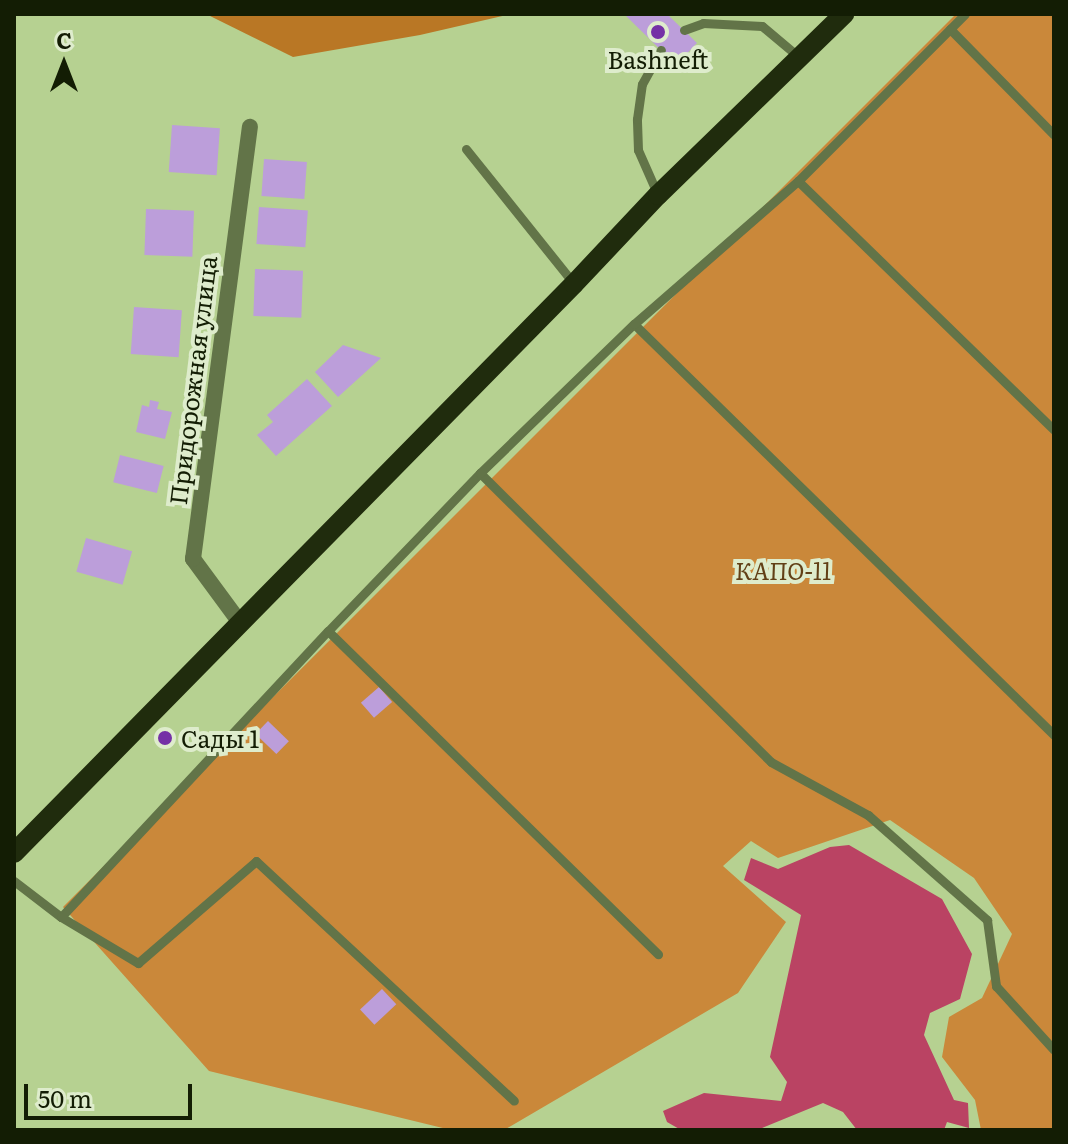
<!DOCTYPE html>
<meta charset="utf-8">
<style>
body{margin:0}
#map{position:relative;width:1068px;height:1144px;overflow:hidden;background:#b6d191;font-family:Literata,serif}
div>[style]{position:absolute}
.green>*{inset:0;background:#ca883a}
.forest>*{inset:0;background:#b97725}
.water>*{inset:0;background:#ba4363}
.building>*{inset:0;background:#bc9eda;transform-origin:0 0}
.lane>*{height:9px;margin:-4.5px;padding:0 4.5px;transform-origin:4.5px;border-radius:4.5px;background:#627448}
.street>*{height:16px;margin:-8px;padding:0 8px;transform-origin:8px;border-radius:8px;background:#627448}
.primary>*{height:20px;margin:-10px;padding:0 10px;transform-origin:10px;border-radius:10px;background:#202c0d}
.dots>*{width:22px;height:22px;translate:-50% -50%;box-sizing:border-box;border:4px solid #deeccc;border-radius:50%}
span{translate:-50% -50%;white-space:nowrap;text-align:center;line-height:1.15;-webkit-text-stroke:8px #deeccc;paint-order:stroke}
.poi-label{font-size:24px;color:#131d04}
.left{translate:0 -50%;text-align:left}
.street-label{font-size:24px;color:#131d04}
.park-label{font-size:24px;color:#624016;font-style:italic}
.frame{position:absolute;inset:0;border:16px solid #131d04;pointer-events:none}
.north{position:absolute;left:24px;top:24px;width:80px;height:80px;-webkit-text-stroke:6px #deeccc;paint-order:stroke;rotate:0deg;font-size:22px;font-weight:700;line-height:32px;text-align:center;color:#131d04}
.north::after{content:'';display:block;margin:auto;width:28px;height:36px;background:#131d04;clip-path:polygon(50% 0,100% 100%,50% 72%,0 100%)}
.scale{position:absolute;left:24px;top:1084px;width:168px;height:36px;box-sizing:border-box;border:4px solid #131d04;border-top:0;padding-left:10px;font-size:24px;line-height:28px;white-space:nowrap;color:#131d04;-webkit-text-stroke:6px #deeccc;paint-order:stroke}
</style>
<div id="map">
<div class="green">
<i style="clip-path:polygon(956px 14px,1054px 14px,1054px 1130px,981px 1130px,975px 1100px,942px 1057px,949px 1017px,982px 998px,1012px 934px,974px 878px,890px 820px,778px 858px,751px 841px,723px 866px,786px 922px,738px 993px,504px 1130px,451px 1130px,209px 1071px,63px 907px)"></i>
</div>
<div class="forest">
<i style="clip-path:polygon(206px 14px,511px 14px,420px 35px,293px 57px)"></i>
</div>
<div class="water">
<i style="clip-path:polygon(849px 845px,942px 899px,972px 954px,960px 999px,930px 1013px,924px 1035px,954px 1100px,968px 1103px,969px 1128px,947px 1122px,944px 1130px,857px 1130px,843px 1112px,823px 1103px,757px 1130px,681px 1130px,667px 1122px,663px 1111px,704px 1093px,781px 1101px,787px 1082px,770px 1057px,801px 915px,744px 880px,751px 858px,778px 869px,830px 847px)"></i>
</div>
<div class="building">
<i style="clip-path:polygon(624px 14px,667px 14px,697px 43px,676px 65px)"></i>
<i style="left:172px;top:125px;width:48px;height:47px;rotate:4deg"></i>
<i style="left:264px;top:159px;width:43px;height:37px;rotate:4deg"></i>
<i style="left:259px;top:207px;width:49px;height:37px;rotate:4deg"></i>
<i style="left:146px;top:209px;width:48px;height:46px;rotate:2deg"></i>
<i style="left:255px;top:269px;width:48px;height:47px;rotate:2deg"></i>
<i style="left:134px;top:307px;width:48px;height:47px;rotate:4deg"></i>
<i style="clip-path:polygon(343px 345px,381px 358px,338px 397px,315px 372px)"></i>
<i style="clip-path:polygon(307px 379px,332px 406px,276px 456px,257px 435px,273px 422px,267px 415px)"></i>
<i style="clip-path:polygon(150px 400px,159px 402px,157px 409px,172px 412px,165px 439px,136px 432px,142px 405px,149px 407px)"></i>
<i style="left:120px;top:455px;width:45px;height:28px;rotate:14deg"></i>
<i style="left:86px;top:538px;width:48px;height:35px;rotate:16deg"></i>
<i style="left:379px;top:687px;width:20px;height:24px;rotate:49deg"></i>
<i style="left:268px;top:721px;width:29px;height:18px;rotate:44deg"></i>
<i style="left:382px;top:989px;width:21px;height:30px;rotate:47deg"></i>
</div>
<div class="lane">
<i style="left:950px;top:29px;width:148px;rotate:45.5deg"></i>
<i style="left:684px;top:30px;width:20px;rotate:-20deg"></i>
<i style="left:703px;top:23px;width:59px;rotate:2.9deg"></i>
<i style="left:762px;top:26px;width:48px;rotate:40deg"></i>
<i style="left:466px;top:149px;width:173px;rotate:51.3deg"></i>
<i style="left:798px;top:181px;width:357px;rotate:44.2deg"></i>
<i style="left:657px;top:193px;width:47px;rotate:-113.8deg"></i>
<i style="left:638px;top:150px;width:31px;rotate:-92deg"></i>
<i style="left:637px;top:119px;width:35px;rotate:-82deg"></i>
<i style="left:642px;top:84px;width:39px;rotate:-61deg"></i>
<i style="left:634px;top:324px;width:588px;rotate:44.38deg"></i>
<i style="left:480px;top:473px;width:410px;rotate:44.8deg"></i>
<i style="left:771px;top:762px;width:111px;rotate:28.7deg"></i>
<i style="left:868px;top:815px;width:159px;rotate:41.4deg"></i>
<i style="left:987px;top:920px;width:67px;rotate:82.2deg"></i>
<i style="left:996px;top:986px;width:86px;rotate:47.8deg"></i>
<i style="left:328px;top:631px;width:462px;rotate:44.4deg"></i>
<i style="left:14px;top:881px;width:59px;rotate:37.5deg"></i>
<i style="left:61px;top:917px;width:391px;rotate:-47deg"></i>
<i style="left:328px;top:631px;width:219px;rotate:-46.1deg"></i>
<i style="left:480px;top:473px;width:214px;rotate:-44.1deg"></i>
<i style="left:634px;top:324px;width:218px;rotate:-41.1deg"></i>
<i style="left:798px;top:181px;width:236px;rotate:-45deg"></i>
<i style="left:61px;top:917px;width:90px;rotate:30.9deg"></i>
<i style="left:138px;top:963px;width:156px;rotate:-40.8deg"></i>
<i style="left:256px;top:861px;width:352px;rotate:42.9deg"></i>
</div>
<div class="street">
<i style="left:241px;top:624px;width:81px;rotate:-126.4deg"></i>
<i style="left:193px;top:559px;width:436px;rotate:-82.5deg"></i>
</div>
<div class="primary">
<i style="left:14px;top:853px;width:798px;rotate:-45.46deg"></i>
<i style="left:574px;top:284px;width:122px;rotate:-46.7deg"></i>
<i style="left:658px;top:195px;width:260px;rotate:-44.2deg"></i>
</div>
<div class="dots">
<i style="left:658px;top:32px;background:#7531a6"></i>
<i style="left:165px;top:738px;background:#7531a6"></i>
</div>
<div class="poi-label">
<span style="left:658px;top:59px">Bashneft</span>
<span class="left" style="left:181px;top:738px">Сады 1</span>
</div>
<div class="street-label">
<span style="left:192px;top:380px;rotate:-83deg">Придорожная улица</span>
</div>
<div class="park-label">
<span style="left:783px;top:570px">КАПО-11</span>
</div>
<div class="frame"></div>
<div class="north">С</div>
<div class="scale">50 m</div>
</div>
